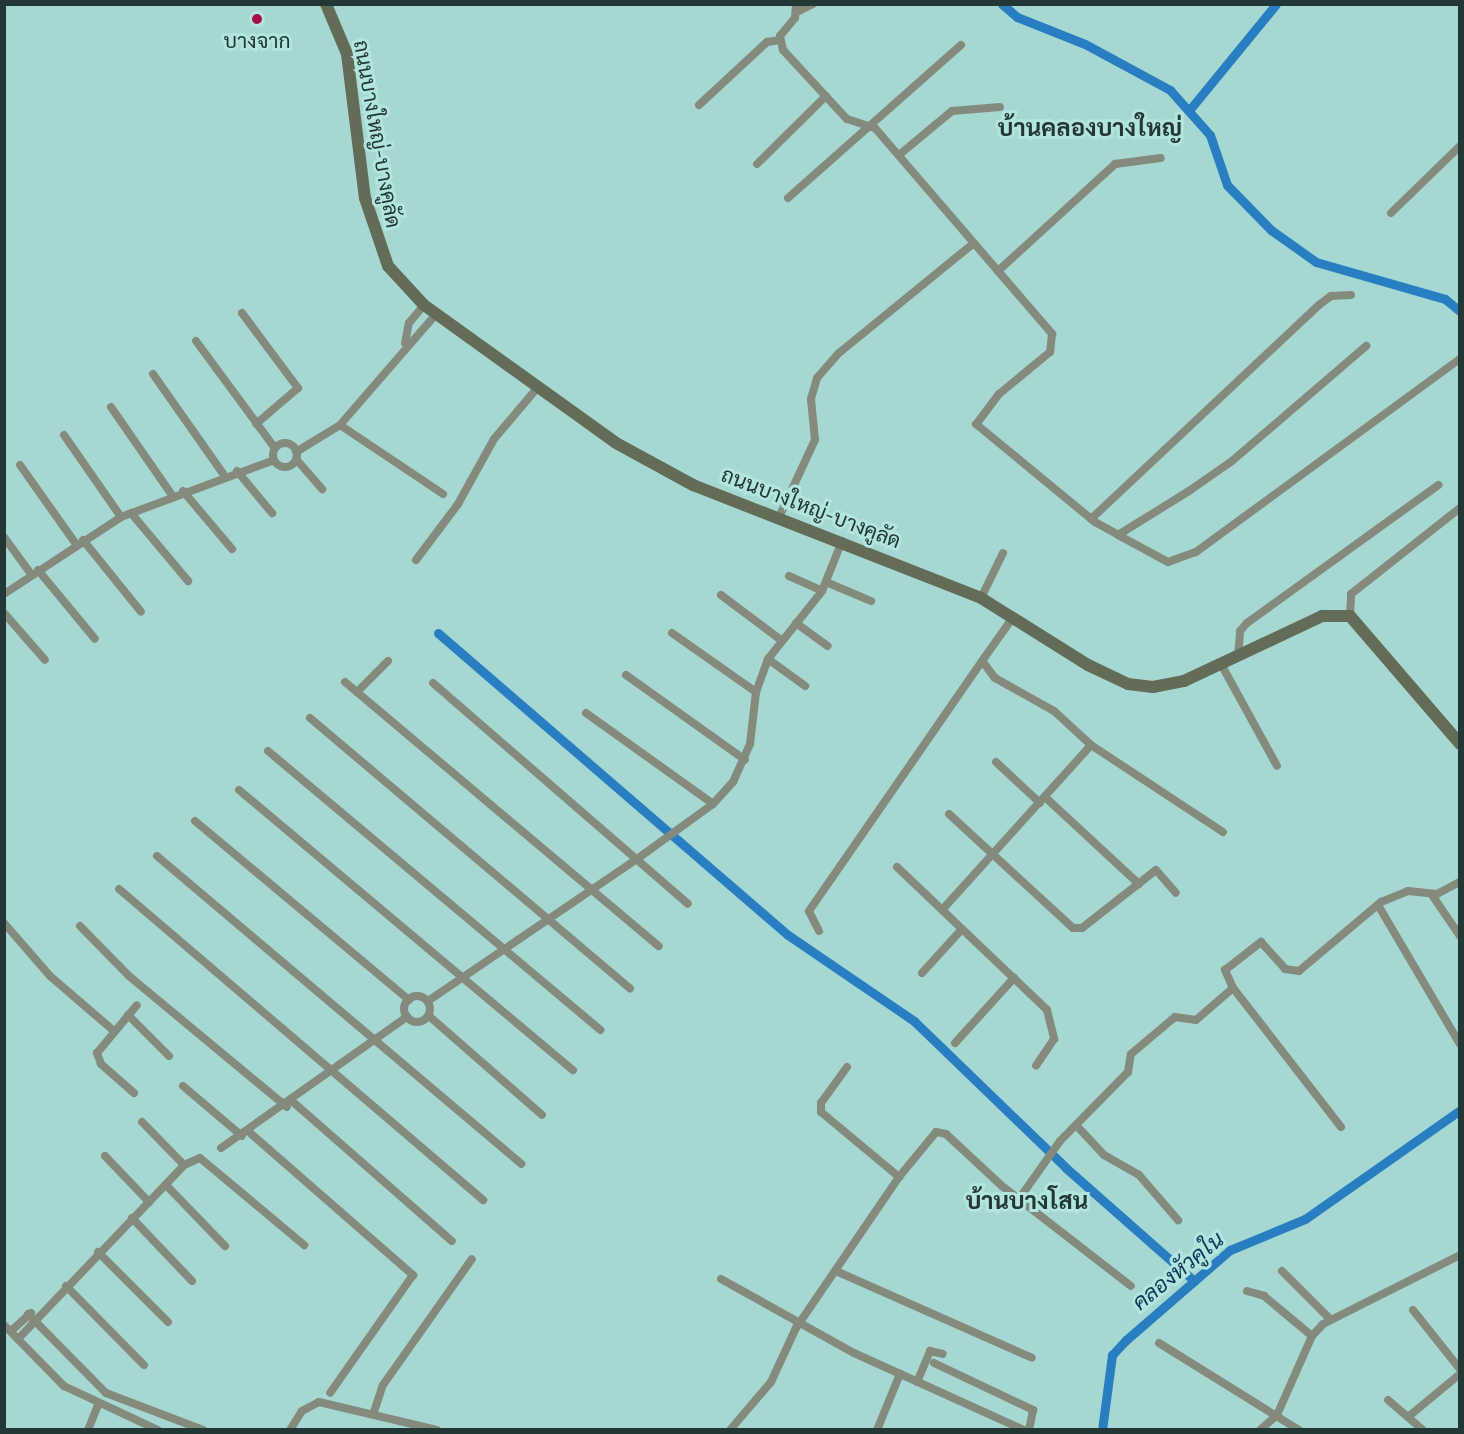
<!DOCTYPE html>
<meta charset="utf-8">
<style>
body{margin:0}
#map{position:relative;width:1464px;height:1434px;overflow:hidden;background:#a5d8d2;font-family:Raleway,Sarabun,sans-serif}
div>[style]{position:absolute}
.canal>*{height:9px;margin:-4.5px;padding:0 4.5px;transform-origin:4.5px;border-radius:4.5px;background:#287ec1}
.street>*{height:8px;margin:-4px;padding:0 4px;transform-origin:4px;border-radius:4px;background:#848b7c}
.street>.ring{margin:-4px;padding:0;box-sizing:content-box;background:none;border:8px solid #848b7c;border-radius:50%}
.secondary>*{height:12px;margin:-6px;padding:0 6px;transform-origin:6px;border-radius:6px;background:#626c56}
.dots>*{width:16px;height:16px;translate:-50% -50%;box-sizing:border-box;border:3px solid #b2e5df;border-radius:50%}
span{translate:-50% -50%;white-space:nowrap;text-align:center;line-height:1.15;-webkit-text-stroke:6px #b2e5df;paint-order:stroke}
.poi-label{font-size:21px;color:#233836}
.street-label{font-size:21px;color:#233836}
.water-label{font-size:22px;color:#0b385b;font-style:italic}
.quarter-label{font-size:24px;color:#233836;font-weight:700}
.frame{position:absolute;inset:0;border:6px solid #233836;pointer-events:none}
</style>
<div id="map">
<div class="canal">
<i style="left:1002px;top:4px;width:20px;rotate:41deg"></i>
<i style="left:1017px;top:17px;width:73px;rotate:21.7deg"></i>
<i style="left:1085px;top:44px;width:97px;rotate:28.4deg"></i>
<i style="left:1170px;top:90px;width:60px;rotate:48.4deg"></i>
<i style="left:1210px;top:135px;width:53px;rotate:71.2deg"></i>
<i style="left:1227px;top:185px;width:63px;rotate:45.6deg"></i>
<i style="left:1271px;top:230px;width:55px;rotate:35.4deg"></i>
<i style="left:1316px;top:262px;width:134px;rotate:16deg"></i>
<i style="left:1445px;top:299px;width:19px;rotate:39deg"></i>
<i style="left:1191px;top:108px;width:134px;rotate:-50.7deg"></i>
<i style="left:438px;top:633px;width:462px;rotate:40.8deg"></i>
<i style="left:788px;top:935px;width:153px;rotate:34.3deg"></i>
<i style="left:914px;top:1021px;width:211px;rotate:44deg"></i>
<i style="left:1066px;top:1168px;width:171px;rotate:41.4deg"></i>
<i style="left:1102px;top:1430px;width:76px;rotate:-82.4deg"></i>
<i style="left:1112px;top:1355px;width:21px;rotate:-47deg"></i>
<i style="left:1126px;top:1340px;width:138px;rotate:-40.9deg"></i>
<i style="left:1230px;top:1250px;width:81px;rotate:-22.5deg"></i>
<i style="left:1305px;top:1219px;width:189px;rotate:-35.1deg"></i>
</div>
<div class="street">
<i style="left:796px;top:4px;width:14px;rotate:94deg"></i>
<i style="left:795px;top:18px;width:23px;rotate:130deg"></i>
<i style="left:780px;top:36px;width:14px;rotate:78deg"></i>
<i style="left:783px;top:50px;width:94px;rotate:47.2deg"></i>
<i style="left:847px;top:119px;width:29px;rotate:18deg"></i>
<i style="left:875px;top:128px;width:272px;rotate:49.3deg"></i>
<i style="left:1052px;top:334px;width:18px;rotate:96deg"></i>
<i style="left:1050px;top:352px;width:66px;rotate:140.5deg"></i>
<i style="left:999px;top:394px;width:38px;rotate:127deg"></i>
<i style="left:976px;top:424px;width:154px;rotate:39.5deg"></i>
<i style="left:1095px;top:522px;width:26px;rotate:29deg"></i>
<i style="left:1118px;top:535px;width:84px;rotate:-31.8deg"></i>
<i style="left:1189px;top:491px;width:52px;rotate:-34.9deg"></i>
<i style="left:1232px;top:461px;width:177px;rotate:-40.6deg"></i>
<i style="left:797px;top:12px;width:18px;rotate:-27deg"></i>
<i style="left:699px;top:105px;width:93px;rotate:-42.8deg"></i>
<i style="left:767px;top:42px;width:13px;rotate:-9deg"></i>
<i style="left:899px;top:155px;width:69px;rotate:-39.7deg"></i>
<i style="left:952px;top:111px;width:48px;rotate:-4.8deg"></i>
<i style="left:757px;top:164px;width:97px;rotate:-44.6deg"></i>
<i style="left:788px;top:198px;width:231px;rotate:-41.5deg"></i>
<i style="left:1391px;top:213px;width:96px;rotate:-44.2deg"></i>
<i style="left:998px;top:271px;width:159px;rotate:-42.4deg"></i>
<i style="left:1115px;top:164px;width:46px;rotate:-7.4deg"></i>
<i style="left:242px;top:313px;width:94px;rotate:53.3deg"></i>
<i style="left:298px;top:388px;width:55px;rotate:139.4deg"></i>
<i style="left:196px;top:341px;width:133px;rotate:53.6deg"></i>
<i style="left:405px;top:343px;width:20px;rotate:-79deg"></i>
<i style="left:409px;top:323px;width:23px;rotate:-50deg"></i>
<i style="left:153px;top:374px;width:123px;rotate:54.9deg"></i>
<i style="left:111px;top:407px;width:107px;rotate:55.3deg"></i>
<i style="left:340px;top:425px;width:124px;rotate:33.8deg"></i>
<i style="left:64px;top:435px;width:100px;rotate:55.2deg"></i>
<i class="ring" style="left:273px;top:443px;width:16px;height:16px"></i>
<i style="left:296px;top:452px;width:52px;rotate:-31.5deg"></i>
<i style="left:340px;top:425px;width:147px;rotate:-49.1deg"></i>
<i style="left:296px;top:459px;width:40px;rotate:49deg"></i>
<i style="left:20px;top:465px;width:97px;rotate:54.7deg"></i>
<i style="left:237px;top:471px;width:55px;rotate:50.2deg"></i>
<i style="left:183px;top:491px;width:76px;rotate:49.8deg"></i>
<i style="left:131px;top:513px;width:89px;rotate:50deg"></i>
<i style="left:780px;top:515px;width:83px;rotate:-65deg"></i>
<i style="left:815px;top:440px;width:41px;rotate:-95.6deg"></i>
<i style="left:811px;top:399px;width:22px;rotate:-74deg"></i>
<i style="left:817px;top:378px;width:33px;rotate:-49deg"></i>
<i style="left:839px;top:353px;width:174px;rotate:-39.2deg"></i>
<i style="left:1091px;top:519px;width:313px;rotate:-43.2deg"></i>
<i style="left:1319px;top:305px;width:15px;rotate:-37deg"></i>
<i style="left:1331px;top:296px;width:20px;rotate:-3deg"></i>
<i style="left:1118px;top:535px;width:57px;rotate:28.4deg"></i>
<i style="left:1168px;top:562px;width:30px;rotate:-20deg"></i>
<i style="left:1196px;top:552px;width:327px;rotate:-36.2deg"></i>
<i style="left:4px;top:537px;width:46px;rotate:53.9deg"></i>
<i style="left:83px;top:540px;width:92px;rotate:51.1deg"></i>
<i style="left:416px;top:560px;width:70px;rotate:-53.1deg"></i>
<i style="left:458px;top:504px;width:74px;rotate:-61deg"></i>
<i style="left:494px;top:439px;width:68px;rotate:-49.8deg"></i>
<i style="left:38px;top:570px;width:89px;rotate:50.4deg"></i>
<i style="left:789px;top:576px;width:36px;rotate:24deg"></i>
<i style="left:826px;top:582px;width:49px;rotate:22.9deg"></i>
<i style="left:4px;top:594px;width:140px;rotate:-33.3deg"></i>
<i style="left:121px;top:517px;width:163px;rotate:-20.4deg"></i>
<i style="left:721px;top:595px;width:75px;rotate:36.9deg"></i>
<i style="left:981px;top:598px;width:50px;rotate:-63.9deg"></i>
<i style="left:4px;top:613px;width:62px;rotate:48.9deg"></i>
<i style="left:1350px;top:616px;width:22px;rotate:-87deg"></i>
<i style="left:1351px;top:594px;width:139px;rotate:-38.3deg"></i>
<i style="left:796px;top:623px;width:39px;rotate:36deg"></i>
<i style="left:672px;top:633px;width:103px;rotate:35.1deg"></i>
<i style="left:1238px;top:656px;width:25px;rotate:-85deg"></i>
<i style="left:1240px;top:631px;width:11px;rotate:-49deg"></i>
<i style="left:1247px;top:623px;width:236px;rotate:-35.8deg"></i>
<i style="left:768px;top:659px;width:46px;rotate:36.1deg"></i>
<i style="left:1221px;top:664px;width:116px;rotate:61.2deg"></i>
<i style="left:626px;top:675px;width:146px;rotate:35.5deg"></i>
<i style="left:345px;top:682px;width:410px;rotate:40.1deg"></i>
<i style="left:433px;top:683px;width:337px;rotate:40.9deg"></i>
<i style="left:357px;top:692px;width:44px;rotate:-45deg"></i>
<i style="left:586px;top:713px;width:156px;rotate:35.6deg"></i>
<i style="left:310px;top:718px;width:419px;rotate:40.2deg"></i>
<i style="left:1091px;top:745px;width:158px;rotate:33.4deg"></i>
<i style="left:268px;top:751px;width:434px;rotate:40deg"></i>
<i style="left:996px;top:762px;width:60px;rotate:43deg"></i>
<i style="left:239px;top:790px;width:436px;rotate:40deg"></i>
<i style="left:1045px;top:797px;width:128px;rotate:42.8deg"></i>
<i style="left:949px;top:814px;width:168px;rotate:42.6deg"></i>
<i style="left:1073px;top:928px;width:9px"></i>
<i style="left:1082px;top:928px;width:94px;rotate:-38.1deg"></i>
<i style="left:1156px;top:870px;width:30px;rotate:49deg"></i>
<i style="left:195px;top:821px;width:279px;rotate:39.9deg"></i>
<i style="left:157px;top:856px;width:477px;rotate:40.2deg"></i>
<i style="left:897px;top:867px;width:207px;rotate:43.6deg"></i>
<i style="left:1047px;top:1010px;width:30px;rotate:76deg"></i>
<i style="left:1054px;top:1039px;width:32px;rotate:124deg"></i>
<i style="left:119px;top:889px;width:479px;rotate:40.5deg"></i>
<i style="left:1432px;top:895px;width:50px;rotate:55.7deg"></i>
<i style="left:1378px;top:905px;width:161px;rotate:59.5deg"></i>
<i style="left:942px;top:910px;width:222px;rotate:-47.9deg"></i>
<i style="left:1091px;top:745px;width:50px;rotate:-137.4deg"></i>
<i style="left:1054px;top:711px;width:68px;rotate:-150.8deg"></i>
<i style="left:995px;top:678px;width:21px;rotate:-127deg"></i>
<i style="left:982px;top:661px;width:55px;rotate:-54.6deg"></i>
<i style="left:4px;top:923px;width:70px;rotate:49deg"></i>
<i style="left:50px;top:976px;width:84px;rotate:40.7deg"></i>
<i style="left:80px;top:926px;width:70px;rotate:45.6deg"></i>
<i style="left:129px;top:976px;width:205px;rotate:39.7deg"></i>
<i style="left:819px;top:931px;width:22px;rotate:-117deg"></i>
<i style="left:809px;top:911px;width:304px;rotate:-55.3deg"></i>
<i style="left:922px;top:973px;width:59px;rotate:-47.7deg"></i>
<i class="ring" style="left:404px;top:996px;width:18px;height:18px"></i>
<i style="left:428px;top:1001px;width:253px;rotate:-34.2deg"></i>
<i style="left:637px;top:859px;width:94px;rotate:-35.9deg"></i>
<i style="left:713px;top:804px;width:30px;rotate:-48deg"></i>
<i style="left:733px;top:782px;width:42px;rotate:-65.9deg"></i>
<i style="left:750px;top:744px;width:52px;rotate:-83.4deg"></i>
<i style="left:756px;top:692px;width:35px;rotate:-70deg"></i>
<i style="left:768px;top:659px;width:87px;rotate:-51.5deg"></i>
<i style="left:822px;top:591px;width:54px;rotate:-68.2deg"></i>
<i style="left:128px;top:1015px;width:58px;rotate:45deg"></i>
<i style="left:429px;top:1016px;width:150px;rotate:41.2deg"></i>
<i style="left:955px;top:1043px;width:88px;rotate:-47.8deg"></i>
<i style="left:847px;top:1067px;width:44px;rotate:125.8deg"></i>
<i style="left:821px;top:1103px;width:9px;rotate:90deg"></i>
<i style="left:821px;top:1112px;width:102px;rotate:39.8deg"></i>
<i style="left:183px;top:1086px;width:77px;rotate:40.3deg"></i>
<i style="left:134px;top:1093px;width:44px;rotate:-138.7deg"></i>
<i style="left:101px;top:1064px;width:12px;rotate:-110deg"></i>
<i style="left:97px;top:1053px;width:62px;rotate:-50.2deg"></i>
<i style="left:293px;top:1102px;width:211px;rotate:41.2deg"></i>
<i style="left:1076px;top:1125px;width:41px;rotate:47deg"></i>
<i style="left:1104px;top:1155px;width:40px;rotate:29.7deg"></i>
<i style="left:1139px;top:1175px;width:60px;rotate:49.1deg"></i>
<i style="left:1341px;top:1127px;width:176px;rotate:-127.8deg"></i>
<i style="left:1233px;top:988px;width:20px;rotate:-114deg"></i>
<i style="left:1225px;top:970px;width:46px;rotate:-37.9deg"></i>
<i style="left:1261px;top:942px;width:36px;rotate:48deg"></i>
<i style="left:1285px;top:969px;width:14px;rotate:8deg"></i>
<i style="left:1299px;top:971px;width:107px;rotate:-40.1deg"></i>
<i style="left:1381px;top:902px;width:29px;rotate:-22deg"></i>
<i style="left:1408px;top:891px;width:29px;rotate:6deg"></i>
<i style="left:1437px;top:894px;width:26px;rotate:-28deg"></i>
<i style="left:249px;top:1132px;width:218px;rotate:41.1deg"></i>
<i style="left:413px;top:1275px;width:144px;rotate:125.1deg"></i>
<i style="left:221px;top:1148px;width:228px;rotate:-35.2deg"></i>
<i style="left:105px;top:1156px;width:64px;rotate:46.3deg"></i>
<i style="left:184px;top:1165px;width:17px;rotate:-24deg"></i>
<i style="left:200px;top:1158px;width:136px;rotate:39.9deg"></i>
<i style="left:166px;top:1185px;width:85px;rotate:46deg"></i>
<i style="left:1019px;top:1199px;width:71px;rotate:-54.7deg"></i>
<i style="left:1060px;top:1141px;width:97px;rotate:-45.4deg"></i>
<i style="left:1128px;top:1072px;width:18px;rotate:-81deg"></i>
<i style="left:1131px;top:1054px;width:57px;rotate:-40.1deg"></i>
<i style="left:1175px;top:1017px;width:21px;rotate:8deg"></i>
<i style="left:1196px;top:1020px;width:49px;rotate:-40.9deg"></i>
<i style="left:132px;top:1218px;width:87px;rotate:46.4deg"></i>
<i style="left:98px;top:1252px;width:99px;rotate:45deg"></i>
<i style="left:836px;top:1271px;width:214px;rotate:23.9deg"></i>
<i style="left:1282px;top:1271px;width:68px;rotate:45deg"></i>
<i style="left:721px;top:1279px;width:152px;rotate:29.1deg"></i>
<i style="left:854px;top:1353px;width:187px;rotate:24.4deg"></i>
<i style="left:66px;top:1286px;width:111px;rotate:45.4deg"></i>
<i style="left:1247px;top:1291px;width:18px;rotate:16deg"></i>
<i style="left:1264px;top:1296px;width:62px;rotate:39.8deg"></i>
<i style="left:1413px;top:1310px;width:75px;rotate:51.5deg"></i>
<i style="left:28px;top:1314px;width:111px;rotate:45.4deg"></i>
<i style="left:106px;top:1393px;width:104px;rotate:20.9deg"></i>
<i style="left:4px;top:1325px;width:86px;rotate:45.5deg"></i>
<i style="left:64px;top:1386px;width:104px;rotate:25.1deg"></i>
<i style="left:11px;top:1331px;width:27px;rotate:-42deg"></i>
<i style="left:18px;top:1339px;width:240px;rotate:-46.3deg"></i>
<i style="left:184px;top:1165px;width:60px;rotate:-134.3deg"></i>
<i style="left:1159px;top:1343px;width:165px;rotate:31.9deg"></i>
<i style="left:934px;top:1363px;width:110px;rotate:25.4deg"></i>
<i style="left:1033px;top:1410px;width:20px;rotate:101deg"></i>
<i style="left:917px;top:1382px;width:34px;rotate:-67deg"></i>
<i style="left:930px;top:1351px;width:13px;rotate:13deg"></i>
<i style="left:1388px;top:1400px;width:46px;rotate:40.6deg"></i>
<i style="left:374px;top:1412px;width:28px;rotate:-72deg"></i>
<i style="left:383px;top:1385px;width:154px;rotate:-54.8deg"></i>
<i style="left:1408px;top:1417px;width:67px;rotate:-39.6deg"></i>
<i style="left:88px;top:1430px;width:29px;rotate:-68deg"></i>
<i style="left:290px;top:1430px;width:22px;rotate:-58deg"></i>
<i style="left:302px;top:1411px;width:19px;rotate:-28deg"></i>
<i style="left:319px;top:1402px;width:121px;rotate:13.3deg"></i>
<i style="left:730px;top:1430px;width:63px;rotate:-49.5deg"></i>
<i style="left:771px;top:1382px;width:60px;rotate:-65.2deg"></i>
<i style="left:796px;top:1328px;width:183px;rotate:-55.7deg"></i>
<i style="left:899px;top:1177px;width:58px;rotate:-50.6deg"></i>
<i style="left:936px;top:1132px;width:10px;rotate:11deg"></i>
<i style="left:946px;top:1134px;width:76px;rotate:42.9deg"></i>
<i style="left:1002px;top:1186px;width:163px;rotate:37.8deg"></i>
<i style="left:877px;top:1430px;width:61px;rotate:-67.7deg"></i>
<i style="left:1260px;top:1430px;width:23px;rotate:-41deg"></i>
<i style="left:1277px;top:1415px;width:86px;rotate:-66.1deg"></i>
<i style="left:1312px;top:1336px;width:16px;rotate:-47deg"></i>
<i style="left:1323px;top:1324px;width:153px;rotate:-26.7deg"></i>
</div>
<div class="secondary">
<i style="left:326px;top:4px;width:54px;rotate:67.2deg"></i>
<i style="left:347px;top:54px;width:145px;rotate:82.9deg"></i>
<i style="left:365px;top:198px;width:72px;rotate:71.3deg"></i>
<i style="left:388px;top:266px;width:53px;rotate:47.3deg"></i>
<i style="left:424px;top:305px;width:236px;rotate:35.7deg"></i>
<i style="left:616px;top:443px;width:88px;rotate:28.6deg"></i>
<i style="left:693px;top:485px;width:309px;rotate:21.4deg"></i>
<i style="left:981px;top:598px;width:126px;rotate:32.1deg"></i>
<i style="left:1088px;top:665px;width:44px;rotate:25.4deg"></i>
<i style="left:1128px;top:684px;width:25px;rotate:7deg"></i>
<i style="left:1153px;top:687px;width:32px;rotate:-11deg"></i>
<i style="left:1184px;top:681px;width:153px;rotate:-25.2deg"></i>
<i style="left:1322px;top:616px;width:28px"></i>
<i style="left:1350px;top:616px;width:169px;rotate:49.3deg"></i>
</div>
<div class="dots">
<i style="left:257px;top:19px;background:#a50f49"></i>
</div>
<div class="poi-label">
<span style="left:257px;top:41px">บางจาก</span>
</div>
<div class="street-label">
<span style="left:377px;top:134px;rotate:80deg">ถนนบางใหญ่-บางคูลัด</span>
<span style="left:811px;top:508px;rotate:21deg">ถนนบางใหญ่-บางคูลัด</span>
</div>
<div class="water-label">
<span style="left:1178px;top:1271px;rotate:-39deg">คลองหัวคูใน</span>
</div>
<div class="quarter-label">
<span style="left:1090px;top:128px">บ้านคลองบางใหญ่</span>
<span style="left:1027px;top:1201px">บ้านบางโสน</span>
</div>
<div class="frame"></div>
</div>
